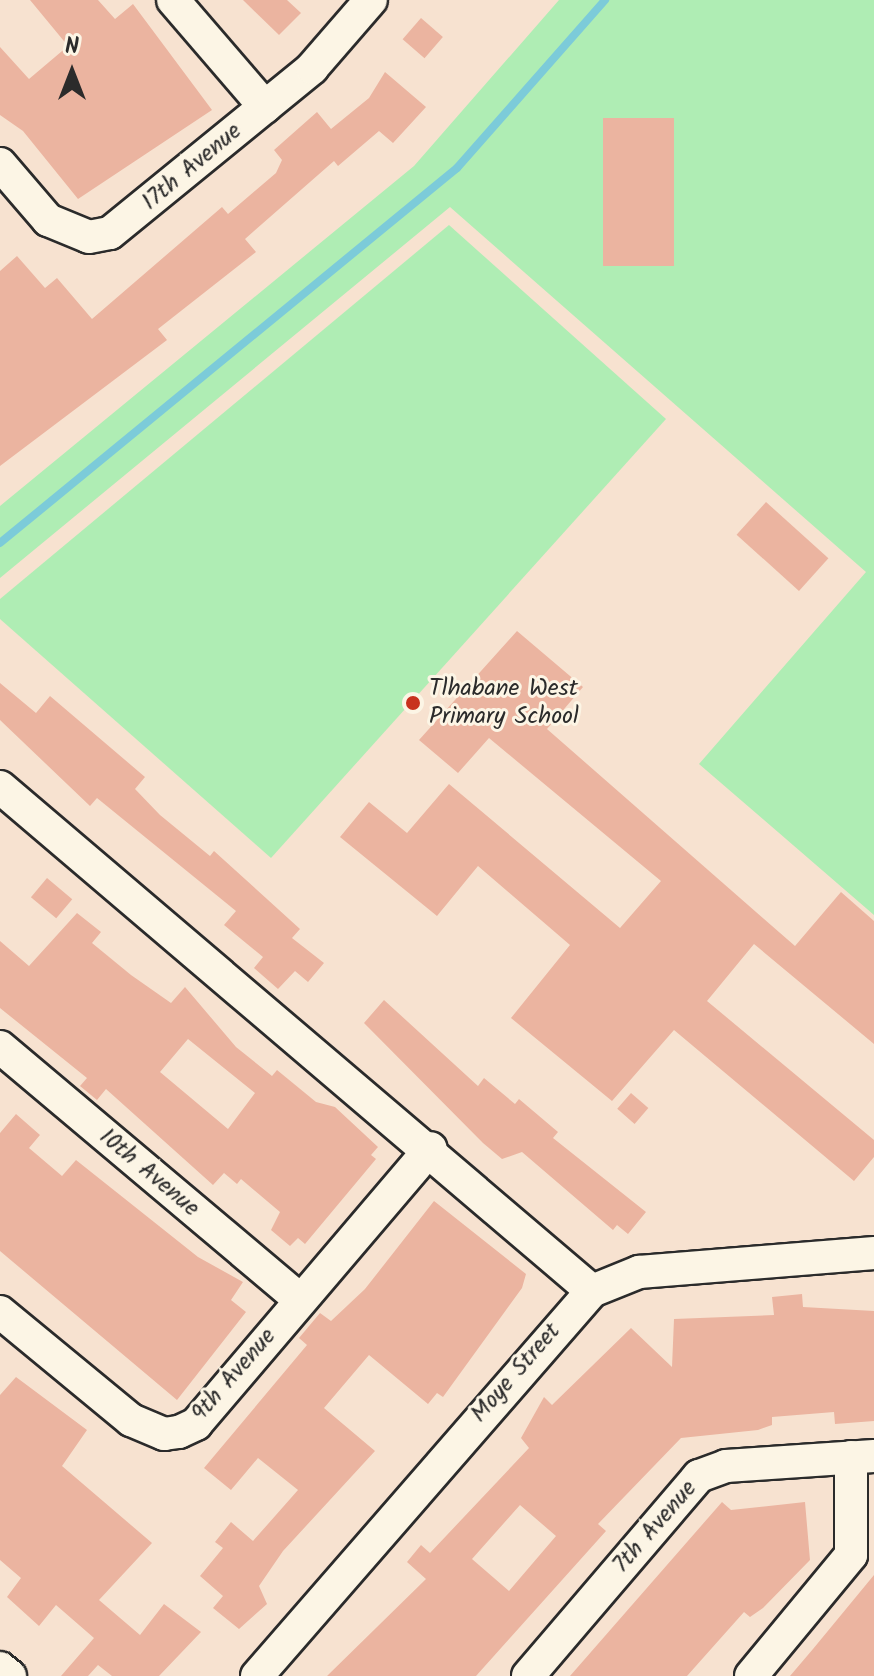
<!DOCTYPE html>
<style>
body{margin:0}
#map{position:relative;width:874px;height:1676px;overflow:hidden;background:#f7e2d0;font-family:Kalam,sans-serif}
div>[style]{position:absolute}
.green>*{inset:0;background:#afedb4}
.stream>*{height:8px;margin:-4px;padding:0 4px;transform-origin:4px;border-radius:4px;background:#7ccbd9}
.building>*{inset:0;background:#ebb4a0;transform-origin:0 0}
.roads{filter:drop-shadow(2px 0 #2b2b2b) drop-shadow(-2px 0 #2b2b2b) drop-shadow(0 2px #2b2b2b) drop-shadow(0 -2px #2b2b2b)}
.street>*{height:32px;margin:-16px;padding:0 16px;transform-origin:16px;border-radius:16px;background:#fcf5e5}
.dots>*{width:22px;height:22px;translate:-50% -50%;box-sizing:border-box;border:4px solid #fcf5e5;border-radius:50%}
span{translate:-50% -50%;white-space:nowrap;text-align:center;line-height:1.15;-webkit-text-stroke:6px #fcf5e5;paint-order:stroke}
.street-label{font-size:24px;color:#2b2b2b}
.poi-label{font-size:24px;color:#2b2b2b}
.left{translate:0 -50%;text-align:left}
.north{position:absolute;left:32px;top:32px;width:80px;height:80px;-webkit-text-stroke:6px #fcf5e5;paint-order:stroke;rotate:0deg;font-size:22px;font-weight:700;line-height:32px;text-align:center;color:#2b2b2b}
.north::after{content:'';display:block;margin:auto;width:28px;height:36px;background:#2b2b2b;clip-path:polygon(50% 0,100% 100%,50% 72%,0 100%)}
</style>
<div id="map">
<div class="green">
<i style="clip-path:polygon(559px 0,874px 0,874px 915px,699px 764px,866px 572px,450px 207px,0 578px,0 506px,414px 166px)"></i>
<i style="clip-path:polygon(449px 225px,666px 419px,271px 858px,0 619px,0 599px)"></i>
</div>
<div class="stream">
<i style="left:0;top:543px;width:591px;rotate:-39.37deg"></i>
<i style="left:457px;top:168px;width:224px;rotate:-48.6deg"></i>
</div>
<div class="building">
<i style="clip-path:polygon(30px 0,98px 0,115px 19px,133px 4px,212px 110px,78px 199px,23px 131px,0 115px,0 47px,29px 79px,68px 46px)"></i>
<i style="clip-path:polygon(243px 0,287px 0,301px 13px,279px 35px)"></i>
<i style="left:421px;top:18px;width:29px;height:28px;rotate:41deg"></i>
<i style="clip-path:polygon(385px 72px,426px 107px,393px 143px,379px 131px,338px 166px,334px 161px,245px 239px,256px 252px,158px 329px,167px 340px,0 466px,0 271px,17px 256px,45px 288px,57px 278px,92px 319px,222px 207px,228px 214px,276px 173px,282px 160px,274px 150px,317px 112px,331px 129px,369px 98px)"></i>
<i style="left:603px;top:118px;width:71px;height:148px"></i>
<i style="left:766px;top:502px;width:84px;height:44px;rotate:42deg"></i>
<i style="clip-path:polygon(517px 631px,583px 687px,547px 729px,795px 946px,841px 892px,874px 921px,874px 1044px,754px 944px,707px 1001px,874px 1140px,874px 1157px,854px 1181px,674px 1030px,612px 1101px,511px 1018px,570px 945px,478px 866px,437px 916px,340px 837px,369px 802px,407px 833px,449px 784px,620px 928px,661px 881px,489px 738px,458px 773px,419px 740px)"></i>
<i style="clip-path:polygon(0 683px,36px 713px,50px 696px,145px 777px,135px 789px,160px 815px,210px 856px,214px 851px,300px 929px,292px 938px,324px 963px,308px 982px,295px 971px,278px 989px,254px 968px,263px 957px,224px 925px,236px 911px,97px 798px,90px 806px,0 720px)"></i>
<i style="left:47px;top:878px;width:33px;height:25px;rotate:40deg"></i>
<i style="clip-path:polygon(evenodd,77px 913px,101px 932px,92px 943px,131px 975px,171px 1003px,185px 987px,236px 1047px,272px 1076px,277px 1070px,316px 1102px,335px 1107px,378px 1147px,371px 1155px,376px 1159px,305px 1244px,298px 1238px,290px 1246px,271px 1230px,280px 1212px,241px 1179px,237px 1184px,224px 1173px,213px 1185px,106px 1089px,97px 1100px,80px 1086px,87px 1078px,0 1008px,0 941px,29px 966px,77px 913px,188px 1039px,255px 1093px,228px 1129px,160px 1072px,188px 1039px)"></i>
<i style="clip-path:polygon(384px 1000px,478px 1086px,484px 1078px,515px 1104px,519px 1099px,558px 1132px,553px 1138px,646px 1212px,628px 1234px,617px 1225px,613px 1230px,522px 1152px,502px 1159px,483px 1143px,364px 1023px)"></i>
<i style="left:631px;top:1093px;width:23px;height:21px;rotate:41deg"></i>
<i style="clip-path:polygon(16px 1114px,40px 1135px,29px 1148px,62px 1176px,76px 1160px,198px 1257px,243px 1282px,231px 1300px,246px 1312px,177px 1400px,0 1251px,0 1133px)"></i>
<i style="clip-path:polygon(434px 1201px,526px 1274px,522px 1288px,443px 1397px,437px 1393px,428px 1404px,369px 1355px,324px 1408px,375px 1451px,283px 1551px,259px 1586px,267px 1604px,239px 1629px,213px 1608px,223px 1596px,200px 1576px,223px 1548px,215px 1542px,231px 1522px,253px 1541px,298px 1490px,258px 1458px,231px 1490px,204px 1468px,307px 1345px,299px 1338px,320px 1313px,331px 1321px,365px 1289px)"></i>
<i style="clip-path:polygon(evenodd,802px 1294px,803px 1307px,874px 1311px,874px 1421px,835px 1424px,834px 1412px,772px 1417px,772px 1425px,758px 1430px,681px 1438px,598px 1524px,606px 1531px,476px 1676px,327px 1676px,426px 1579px,407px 1562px,421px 1545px,430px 1553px,529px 1448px,521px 1438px,544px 1397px,552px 1405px,631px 1328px,672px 1367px,674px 1319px,774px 1315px,772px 1297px,802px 1294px,520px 1505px,556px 1536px,509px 1591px,472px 1559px,520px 1505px)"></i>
<i style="clip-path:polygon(16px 1377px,87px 1430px,62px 1466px,152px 1543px,99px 1600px,140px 1635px,164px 1604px,201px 1632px,159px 1676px,112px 1676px,98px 1665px,88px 1676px,61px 1676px,94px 1638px,56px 1605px,39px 1626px,7px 1597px,21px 1578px,0 1560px,0 1395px)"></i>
<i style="clip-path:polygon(722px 1502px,731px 1510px,805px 1502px,810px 1560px,763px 1608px,750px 1617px,744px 1612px,687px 1676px,570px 1676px)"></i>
<i style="clip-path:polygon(874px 1575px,874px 1676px,790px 1676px,813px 1649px)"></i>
</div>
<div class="roads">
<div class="street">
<i style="left:173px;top:0;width:141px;rotate:49.3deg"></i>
<i style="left:0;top:164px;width:74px;rotate:49.4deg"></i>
<i style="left:48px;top:220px;width:44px;rotate:22.5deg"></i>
<i style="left:89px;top:237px;width:21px;rotate:-11deg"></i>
<i style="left:110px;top:233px;width:261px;rotate:-39.2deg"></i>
<i style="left:312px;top:68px;width:90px;rotate:-49.1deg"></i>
<i style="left:0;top:787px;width:777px;rotate:40.41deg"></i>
<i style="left:0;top:1047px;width:390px;rotate:40.1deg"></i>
<i style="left:0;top:1312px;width:170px;rotate:39.5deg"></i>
<i style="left:131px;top:1420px;width:36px;rotate:23deg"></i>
<i style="left:164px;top:1434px;width:15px;rotate:-8deg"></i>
<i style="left:179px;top:1432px;width:19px;rotate:-25deg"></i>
<i style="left:196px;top:1424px;width:362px;rotate:-49.6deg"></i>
<i style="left:0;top:1668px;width:13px;rotate:39deg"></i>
<i style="left:257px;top:1676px;width:510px;rotate:-48.97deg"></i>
<i style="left:592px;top:1291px;width:51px;rotate:-22deg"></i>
<i style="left:639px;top:1272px;width:236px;rotate:-4.6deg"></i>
<i style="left:528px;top:1676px;width:263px;rotate:-49.5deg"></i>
<i style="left:699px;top:1476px;width:29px;rotate:-20deg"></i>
<i style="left:726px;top:1466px;width:148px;rotate:-3.9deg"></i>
<i style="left:751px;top:1676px;width:157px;rotate:-50.4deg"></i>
<i style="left:851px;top:1555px;width:98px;rotate:-90deg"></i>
</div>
</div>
<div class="dots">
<i style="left:413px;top:703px;background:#c8321e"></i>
</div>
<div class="street-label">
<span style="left:192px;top:167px;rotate:-40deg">17th Avenue</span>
<span style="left:149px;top:1173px;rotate:40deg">10th Avenue</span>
<span style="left:516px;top:1373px;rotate:-49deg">Moye Street</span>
<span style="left:234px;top:1375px;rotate:-49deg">9th Avenue</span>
<span style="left:655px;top:1527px;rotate:-49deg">7th Avenue</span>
</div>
<div class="poi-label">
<span class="left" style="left:429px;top:703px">Tlhabane West<br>Primary School</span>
</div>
<div class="north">N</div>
</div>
